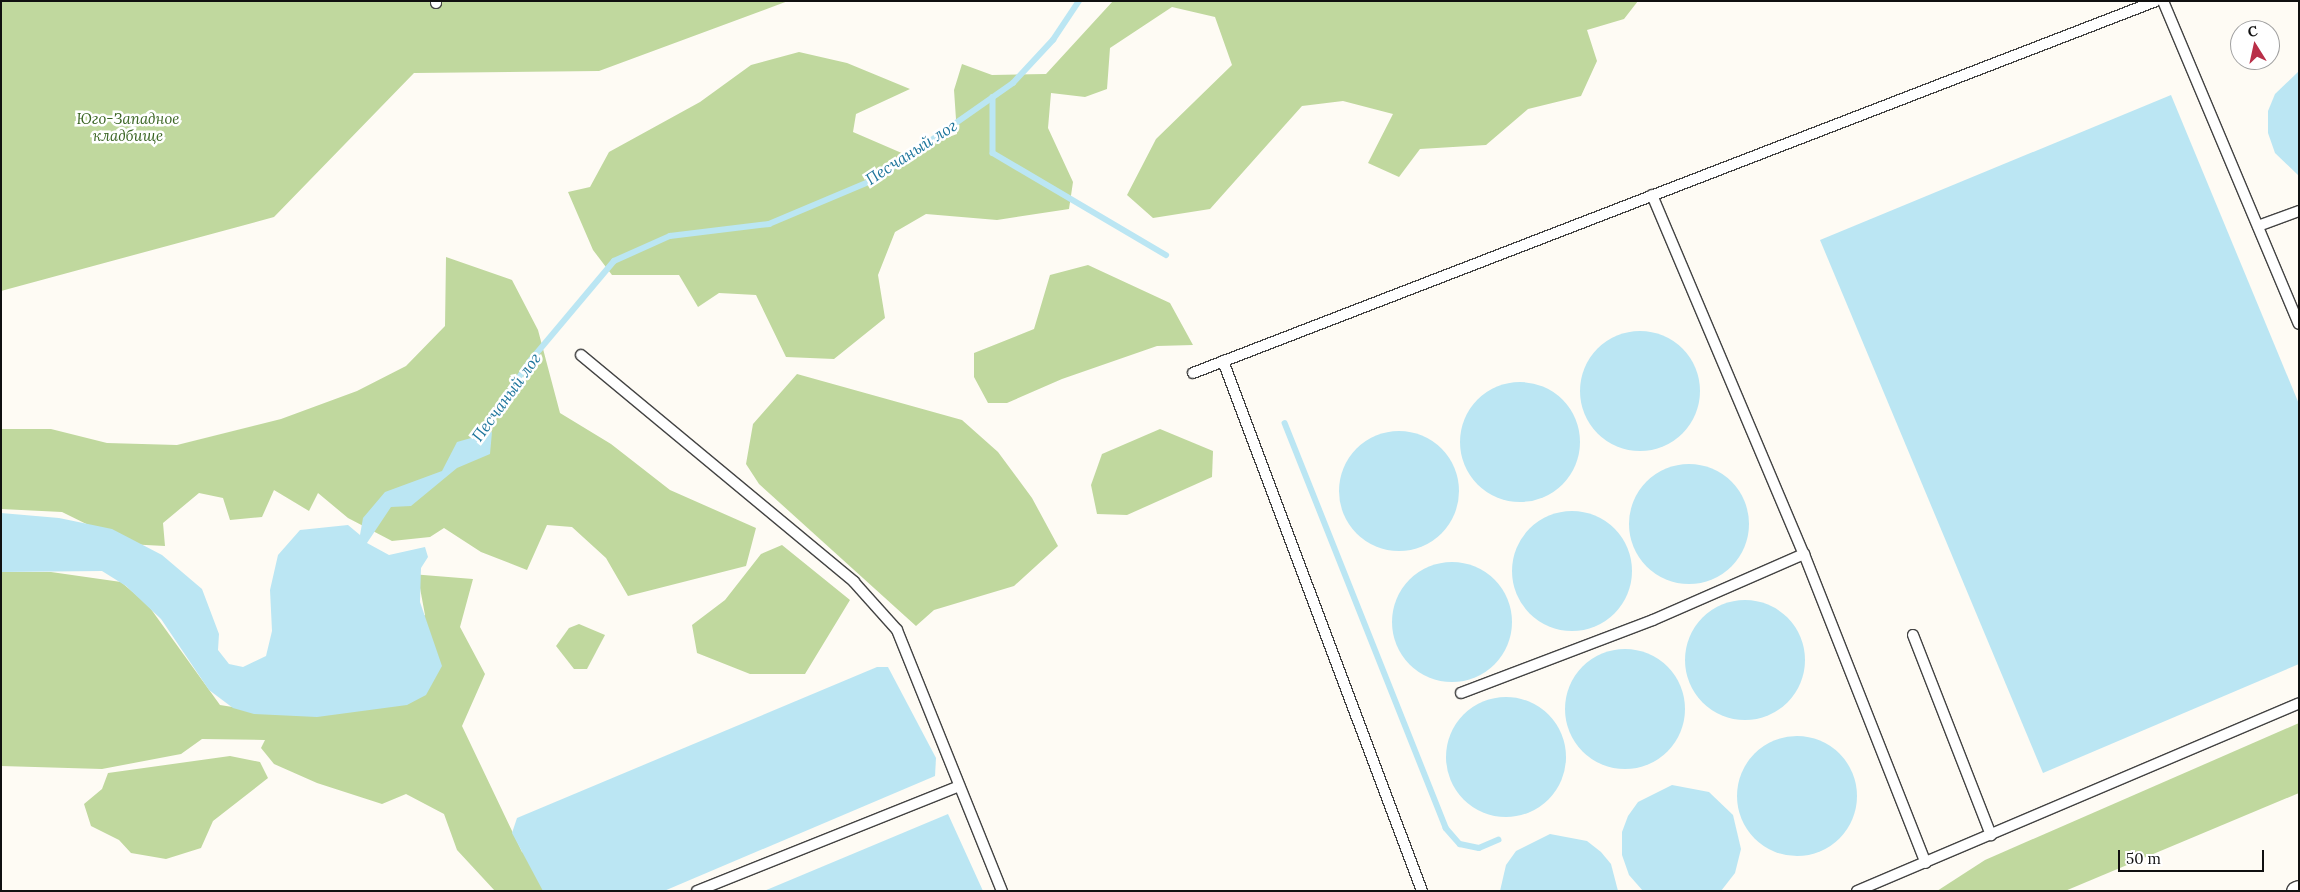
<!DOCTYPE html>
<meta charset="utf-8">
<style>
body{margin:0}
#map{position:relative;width:2300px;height:892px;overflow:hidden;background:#fefbf4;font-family:Lora,serif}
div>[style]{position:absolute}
.forest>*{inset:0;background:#c0d89e}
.water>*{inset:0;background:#bbe6f3}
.round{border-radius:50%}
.stream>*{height:5.5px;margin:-2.75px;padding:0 2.75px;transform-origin:2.75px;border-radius:2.75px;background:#bbe6f3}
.roads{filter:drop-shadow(1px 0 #434343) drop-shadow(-1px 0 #434343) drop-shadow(0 1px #434343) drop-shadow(0 -1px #434343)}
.lane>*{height:10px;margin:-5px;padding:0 5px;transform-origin:5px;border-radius:5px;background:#fff}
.street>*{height:19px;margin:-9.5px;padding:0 9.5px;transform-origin:9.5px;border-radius:9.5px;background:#fff}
span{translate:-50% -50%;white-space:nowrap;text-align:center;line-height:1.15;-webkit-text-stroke:5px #fff;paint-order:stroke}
.park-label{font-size:15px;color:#3a6523;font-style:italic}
.water-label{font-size:16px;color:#1f769c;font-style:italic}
.frame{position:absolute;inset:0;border:2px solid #101010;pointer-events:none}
.north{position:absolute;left:2230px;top:20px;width:50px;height:50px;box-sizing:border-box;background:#fff;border:1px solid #9f9f9f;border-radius:50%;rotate:350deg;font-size:14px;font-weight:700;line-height:20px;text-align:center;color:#101010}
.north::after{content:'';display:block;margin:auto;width:18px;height:22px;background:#b92f48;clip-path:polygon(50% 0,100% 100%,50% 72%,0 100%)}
.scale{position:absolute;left:2118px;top:850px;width:146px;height:22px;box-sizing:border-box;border:2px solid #101010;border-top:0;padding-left:6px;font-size:15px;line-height:18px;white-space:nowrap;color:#101010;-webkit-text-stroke:4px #fff;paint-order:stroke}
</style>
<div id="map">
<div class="forest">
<i style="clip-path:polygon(1px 1px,788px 1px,599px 71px,414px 73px,274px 217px,1px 291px)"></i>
<i style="clip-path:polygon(1113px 1px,1638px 1px,1624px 19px,1587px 30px,1597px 61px,1581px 96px,1528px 109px,1486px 145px,1420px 149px,1399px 177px,1368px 163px,1393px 114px,1343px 101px,1302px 106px,1210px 209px,1153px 218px,1127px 195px,1156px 139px,1232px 65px,1215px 17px,1172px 7px,1110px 48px,1107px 89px,1085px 97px,1051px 93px,1048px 128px,1073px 182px,1069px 209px,997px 220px,926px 214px,895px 232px,878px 275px,885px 318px,834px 359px,786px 357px,756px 295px,719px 293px,698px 307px,679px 275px,612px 275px,593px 250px,568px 192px,590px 187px,609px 152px,700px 102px,751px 65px,799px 52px,847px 63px,910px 89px,856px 114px,853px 132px,904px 154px,957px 134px,954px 90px,962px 64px,992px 75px,1046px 74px)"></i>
<i style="clip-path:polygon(446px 257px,512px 280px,538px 330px,560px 413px,611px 444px,670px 490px,756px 528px,746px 566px,628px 596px,606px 558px,572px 527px,547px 525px,527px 570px,481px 552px,444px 528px,430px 537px,392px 541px,348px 518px,318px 493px,309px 511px,274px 490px,262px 517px,230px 520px,223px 498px,199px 493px,163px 523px,165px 546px,127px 544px,62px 512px,1px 509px,1px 429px,51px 429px,107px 443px,177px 445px,281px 419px,357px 391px,406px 366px,445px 326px)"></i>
<i style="clip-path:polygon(1088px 265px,1170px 303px,1193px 345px,1157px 346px,1062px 379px,1007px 403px,988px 403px,974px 377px,974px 353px,1034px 329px,1050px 275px)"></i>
<i style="clip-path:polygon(797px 374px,962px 420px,998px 452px,1032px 498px,1058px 546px,1014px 586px,934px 610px,916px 626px,759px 484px,746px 464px,753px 424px)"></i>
<i style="clip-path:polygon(1160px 429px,1213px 451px,1212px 477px,1127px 515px,1097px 514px,1091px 485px,1102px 454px)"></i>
<i style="clip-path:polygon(782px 545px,850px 600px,805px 674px,750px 674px,697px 653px,692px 625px,725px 600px,761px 554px)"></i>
<i style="clip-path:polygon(1px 572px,51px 572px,121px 582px,148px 605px,220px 705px,283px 715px,425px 615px,420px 588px,411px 574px,473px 579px,460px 627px,485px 674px,462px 726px,522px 852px,543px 860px,547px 877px,543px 891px,495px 891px,457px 850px,444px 814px,406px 794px,382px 804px,317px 783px,274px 764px,261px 748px,265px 740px,202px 739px,181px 754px,102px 769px,1px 766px)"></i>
<i style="clip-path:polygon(579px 624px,605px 635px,587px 669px,574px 669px,556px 646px,569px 628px)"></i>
<i style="clip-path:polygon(2299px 723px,2299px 793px,2065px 891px,1937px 891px,1985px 860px)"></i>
<i style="clip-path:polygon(230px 756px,260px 762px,268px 778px,213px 821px,201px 848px,166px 859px,131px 853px,119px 840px,91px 826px,84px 804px,102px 789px,108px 773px)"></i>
</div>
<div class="water">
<i style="clip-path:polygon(2299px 71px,2299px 176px,2275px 153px,2268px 133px,2268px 111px,2275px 94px)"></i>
<i style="clip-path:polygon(2171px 95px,2299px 404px,2299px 664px,2043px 773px,1820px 240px)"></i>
<i class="round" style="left:1580px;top:331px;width:120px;height:120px"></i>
<i class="round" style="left:1460px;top:382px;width:120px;height:120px"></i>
<i class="round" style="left:1339px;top:431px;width:120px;height:120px"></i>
<i style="clip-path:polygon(492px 432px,490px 454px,457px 468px,411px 506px,391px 507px,367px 543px,389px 555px,425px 547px,428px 557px,421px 568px,420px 602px,442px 666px,426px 695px,407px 705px,317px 717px,254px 714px,233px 708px,209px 690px,161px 619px,126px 586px,102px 571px,1px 572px,1px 513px,59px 518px,112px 529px,162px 555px,202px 589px,219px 634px,218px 650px,229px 664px,243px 667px,266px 656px,272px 631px,270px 590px,278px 555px,300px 530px,348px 525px,360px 535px,363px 518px,385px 492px,442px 471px,457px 442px)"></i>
<i class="round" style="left:1629px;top:464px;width:120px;height:120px"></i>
<i class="round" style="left:1512px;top:511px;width:120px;height:120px"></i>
<i class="round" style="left:1392px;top:562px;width:120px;height:120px"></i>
<i class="round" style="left:1685px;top:600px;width:120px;height:120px"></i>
<i class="round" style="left:1565px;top:649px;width:120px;height:120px"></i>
<i style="clip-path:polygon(877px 667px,888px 667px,936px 758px,935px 776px,664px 891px,543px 891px,512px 833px,517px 818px)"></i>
<i class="round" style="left:1446px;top:697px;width:120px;height:120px"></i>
<i class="round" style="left:1737px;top:736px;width:120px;height:120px"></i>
<i style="clip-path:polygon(1672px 785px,1709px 792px,1733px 815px,1741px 849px,1735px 873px,1721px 891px,1643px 891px,1629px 875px,1622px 855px,1622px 832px,1628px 816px,1638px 802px)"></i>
<i style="clip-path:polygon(948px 814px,983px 891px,764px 891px)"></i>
<i style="clip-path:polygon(1550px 834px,1587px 841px,1601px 852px,1611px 864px,1618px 891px,1500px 891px,1506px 865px,1516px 851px)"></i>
</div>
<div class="stream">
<i style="left:993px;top:97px;width:56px;rotate:90deg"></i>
<i style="left:993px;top:153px;width:201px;rotate:30.5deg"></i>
<i style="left:1285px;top:423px;width:436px;rotate:68.3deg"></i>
<i style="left:1446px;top:828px;width:21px;rotate:49deg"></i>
<i style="left:1460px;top:844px;width:19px;rotate:12deg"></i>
<i style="left:1479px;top:848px;width:21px;rotate:-23deg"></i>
<i style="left:475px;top:442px;width:99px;rotate:-55.7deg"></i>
<i style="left:531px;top:360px;width:129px;rotate:-50deg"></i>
<i style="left:614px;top:261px;width:61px;rotate:-24.1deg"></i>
<i style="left:670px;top:236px;width:100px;rotate:-6.9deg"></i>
<i style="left:769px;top:224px;width:116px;rotate:-22.8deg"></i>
<i style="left:876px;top:179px;width:167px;rotate:-35deg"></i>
<i style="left:1013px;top:83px;width:59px;rotate:-47.1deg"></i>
<i style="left:1053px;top:40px;width:47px;rotate:-56.3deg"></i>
</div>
<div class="roads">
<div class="lane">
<i style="left:436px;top:1px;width:2px;rotate:90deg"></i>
<i style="left:2163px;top:1px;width:350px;rotate:67.2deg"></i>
<i style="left:1652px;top:195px;width:390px;rotate:67.1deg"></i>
<i style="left:1804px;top:554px;width:332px;rotate:68.5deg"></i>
<i style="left:2258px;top:226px;width:44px;rotate:-20.1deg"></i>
<i style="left:581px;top:355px;width:355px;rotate:39.7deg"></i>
<i style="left:854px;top:582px;width:64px;rotate:48.1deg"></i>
<i style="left:897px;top:630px;width:281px;rotate:68.1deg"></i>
<i style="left:1223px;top:361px;width:566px;rotate:69.42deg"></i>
<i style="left:1193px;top:373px;width:1032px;rotate:-21.12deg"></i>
<i style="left:1913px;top:635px;width:215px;rotate:68.7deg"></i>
<i style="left:1461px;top:693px;width:205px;rotate:-20.8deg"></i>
<i style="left:1653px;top:620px;width:165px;rotate:-23.6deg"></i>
<i style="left:697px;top:891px;width:282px;rotate:-21.8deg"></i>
<i style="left:1857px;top:891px;width:480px;rotate:-23deg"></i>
</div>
<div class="street">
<i style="left:2296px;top:891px;width:3px;rotate:-18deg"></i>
</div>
</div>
<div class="park-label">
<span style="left:128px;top:127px">Юго-Западное<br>кладбище</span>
</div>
<div class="water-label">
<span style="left:911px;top:152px;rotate:-33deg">Песчаный лог</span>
<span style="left:506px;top:397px;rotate:-54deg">Песчаный лог</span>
</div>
<div class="frame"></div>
<div class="north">С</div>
<div class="scale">50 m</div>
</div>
